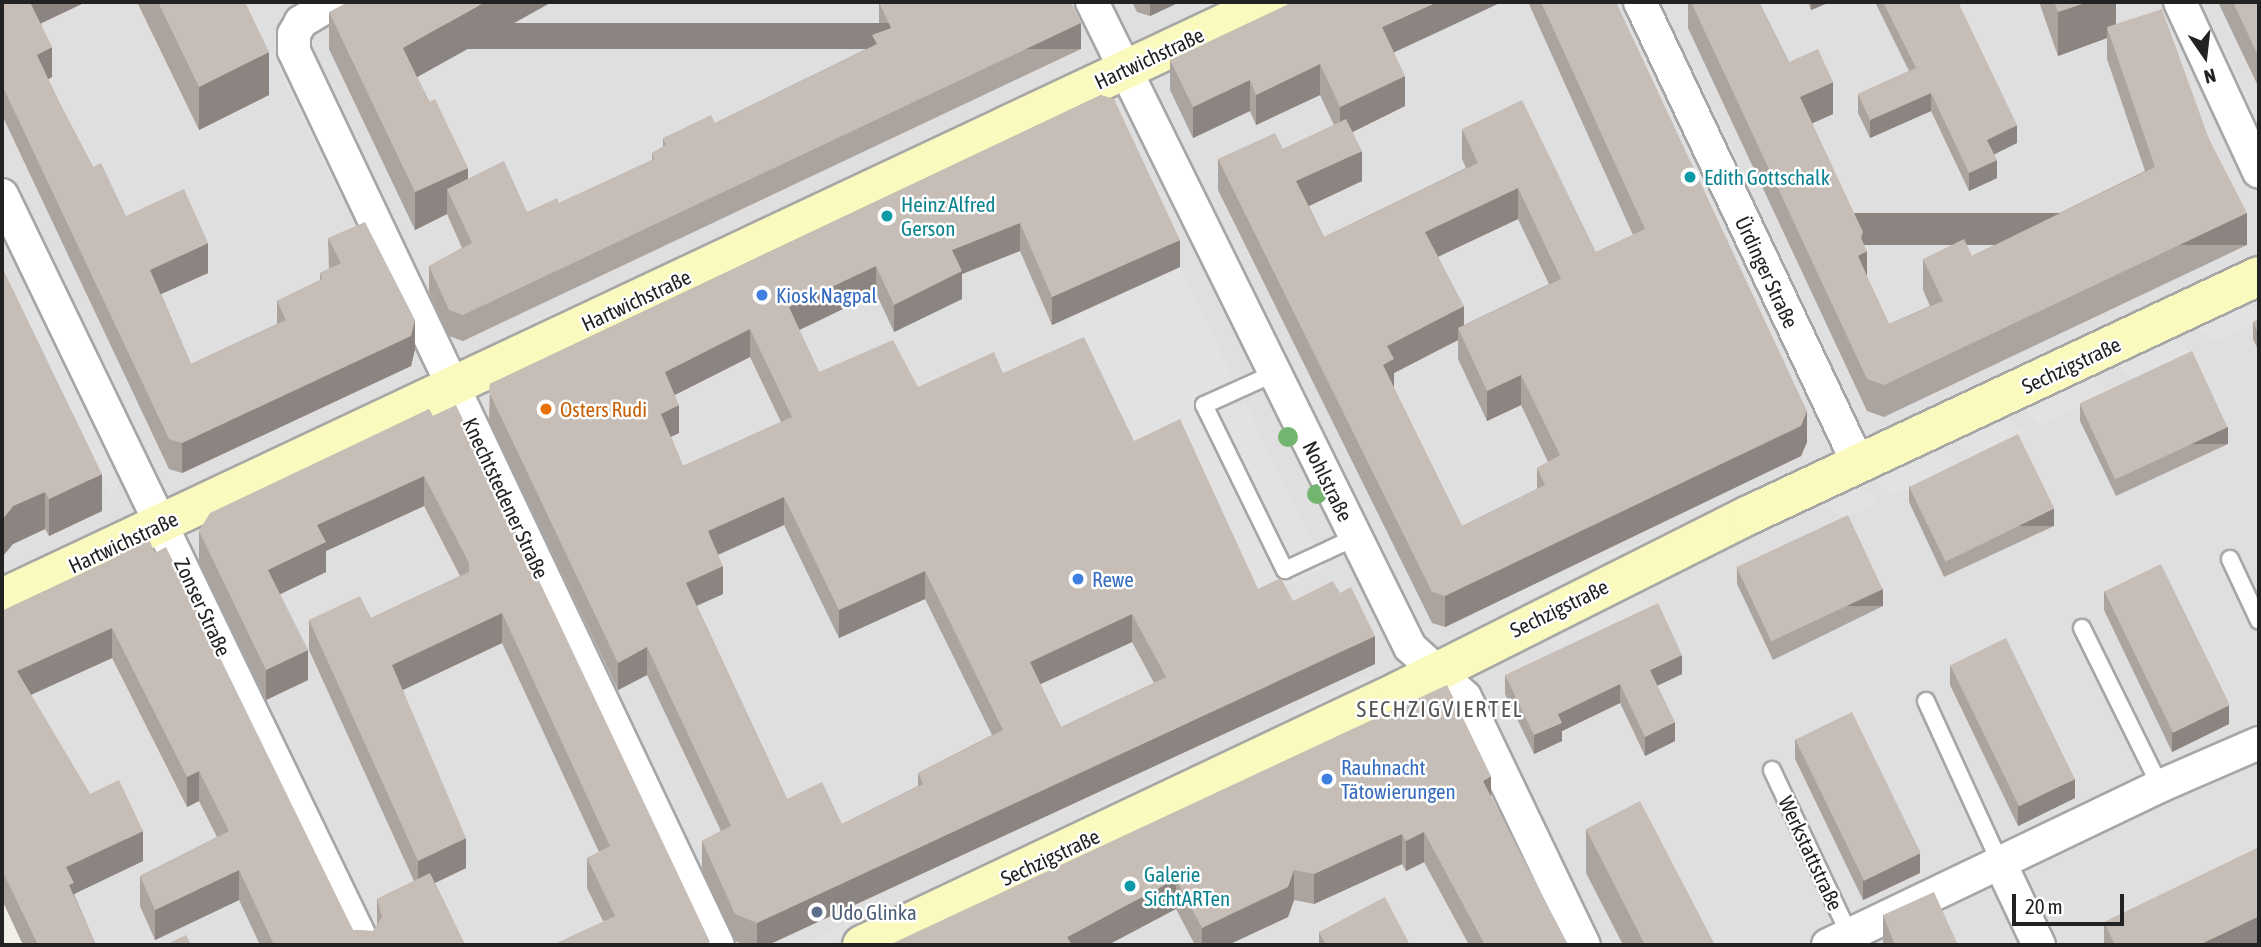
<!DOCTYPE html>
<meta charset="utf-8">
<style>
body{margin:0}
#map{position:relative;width:2261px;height:947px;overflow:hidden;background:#f2eee8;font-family:"Asap Condensed",sans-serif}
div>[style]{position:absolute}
.residential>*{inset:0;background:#e0dfdf}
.parking>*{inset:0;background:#e2e2e2;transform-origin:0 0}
.roads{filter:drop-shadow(2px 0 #a6a6a6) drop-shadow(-2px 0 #a6a6a6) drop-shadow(0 2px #a6a6a6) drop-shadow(0 -2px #a6a6a6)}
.lane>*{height:16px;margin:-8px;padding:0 8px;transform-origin:8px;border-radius:8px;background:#fff}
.street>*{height:32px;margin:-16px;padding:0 16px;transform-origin:16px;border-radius:16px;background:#fff}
.secondary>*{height:38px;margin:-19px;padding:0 19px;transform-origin:19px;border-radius:19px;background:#faf9be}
.trees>*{width:20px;height:20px;margin:-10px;border-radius:50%;background:#73b46f}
.wall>*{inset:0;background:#aba39d}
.shaded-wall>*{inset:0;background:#8b8480;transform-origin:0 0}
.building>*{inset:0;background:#c7bdb7;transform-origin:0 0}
.dots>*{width:19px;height:19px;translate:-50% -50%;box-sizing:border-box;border:4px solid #fff;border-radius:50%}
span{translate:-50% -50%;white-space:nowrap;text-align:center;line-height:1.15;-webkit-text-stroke:5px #fff;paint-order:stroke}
.street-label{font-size:21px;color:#222}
.culture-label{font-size:21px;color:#0d838f}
.left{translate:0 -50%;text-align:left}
.shop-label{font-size:21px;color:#366cbe}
.food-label{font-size:21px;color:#c56008}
.service-label{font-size:21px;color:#4e5e75}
.neighbourhood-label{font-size:23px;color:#555;letter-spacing:2px}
.frame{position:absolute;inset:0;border:4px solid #222;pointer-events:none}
.north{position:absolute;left:2170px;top:21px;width:70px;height:70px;-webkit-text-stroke:5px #fff;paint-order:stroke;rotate:166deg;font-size:19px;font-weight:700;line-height:28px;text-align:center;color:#222}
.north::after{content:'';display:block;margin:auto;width:24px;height:32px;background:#222;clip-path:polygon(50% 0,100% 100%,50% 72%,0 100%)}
.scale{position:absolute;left:2012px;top:894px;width:112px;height:32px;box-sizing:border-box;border:4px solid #222;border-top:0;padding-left:9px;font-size:21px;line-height:24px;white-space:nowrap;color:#222;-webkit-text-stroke:5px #fff;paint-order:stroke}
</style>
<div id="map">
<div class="residential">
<i style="clip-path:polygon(2px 2px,2259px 2px,2259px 945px,24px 945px,2px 899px)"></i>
</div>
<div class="parking">
<i style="left:2186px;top:36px;width:169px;height:9px;rotate:65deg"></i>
<i style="left:283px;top:49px;width:155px;height:13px;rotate:64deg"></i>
<i style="left:2226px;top:50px;width:70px;height:11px;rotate:65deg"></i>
<i style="left:1715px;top:111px;width:86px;height:10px;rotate:65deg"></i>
<i style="clip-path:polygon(1180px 268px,1325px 568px,1216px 616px,1136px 468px,1066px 321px)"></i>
<i style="left:2221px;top:270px;width:11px;height:137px;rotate:63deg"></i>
<i style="left:629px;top:279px;width:12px;height:115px;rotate:66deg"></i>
<i style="left:1793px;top:279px;width:76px;height:10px;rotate:64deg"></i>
<i style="clip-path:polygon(34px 290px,127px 473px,109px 497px,18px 307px)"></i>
<i style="clip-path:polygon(2236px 299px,2259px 313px,2259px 320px,2215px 342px,2188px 322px)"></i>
<i style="clip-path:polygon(2164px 333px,2192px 353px,2135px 380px,2111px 359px)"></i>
<i style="clip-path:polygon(2087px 369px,2107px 393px,2039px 425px,2017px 403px)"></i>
<i style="clip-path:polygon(1999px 411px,2026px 432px,1973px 457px,1948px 436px)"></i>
<i style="clip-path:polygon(1931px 443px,1958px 464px,1893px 495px,1868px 473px)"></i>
<i style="clip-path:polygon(1852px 481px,1879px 502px,1843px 518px,1817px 499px)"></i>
<i style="left:1695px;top:520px;width:11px;height:196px;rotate:68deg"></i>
<i style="clip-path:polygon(1630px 586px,1653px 608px,1561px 652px,1533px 632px)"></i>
<i style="left:1371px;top:674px;width:11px;height:88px;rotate:63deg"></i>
<i style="left:1187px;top:761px;width:11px;height:170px;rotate:63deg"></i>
<i style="clip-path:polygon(848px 922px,853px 932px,824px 945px,799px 945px)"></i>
</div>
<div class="roads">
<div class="lane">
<i style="left:1275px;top:373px;width:78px;rotate:155.7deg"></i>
<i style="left:1204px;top:405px;width:184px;rotate:63.9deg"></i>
<i style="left:1285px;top:570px;width:78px;rotate:-24.9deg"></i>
<i style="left:2230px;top:559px;width:68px;rotate:64.9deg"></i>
<i style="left:2082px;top:628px;width:176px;rotate:63.7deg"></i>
<i style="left:1926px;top:701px;width:178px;rotate:65.4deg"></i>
<i style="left:1772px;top:770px;width:183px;rotate:64.8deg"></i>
</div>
<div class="street">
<i style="left:334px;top:2px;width:39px;rotate:149deg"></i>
<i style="left:301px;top:22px;width:14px;rotate:120deg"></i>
<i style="left:294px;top:34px;width:17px;rotate:90deg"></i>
<i style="left:294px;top:51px;width:989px;rotate:64.63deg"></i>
<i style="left:1092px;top:2px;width:719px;rotate:63.76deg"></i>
<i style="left:1410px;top:647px;width:74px;rotate:42.3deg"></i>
<i style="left:1465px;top:697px;width:275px;rotate:64.4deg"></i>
<i style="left:1640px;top:2px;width:512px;rotate:64.69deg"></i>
<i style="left:2180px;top:2px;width:187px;rotate:65.1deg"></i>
<i style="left:2px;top:195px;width:833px;rotate:64.23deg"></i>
<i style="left:2000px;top:863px;width:91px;rotate:64.6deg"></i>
<i style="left:1828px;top:945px;width:368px;rotate:-25.6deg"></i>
<i style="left:2160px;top:786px;width:108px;rotate:-23.5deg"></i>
</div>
<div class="secondary">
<i style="left:2px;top:598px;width:1400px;rotate:-25.19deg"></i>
<i style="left:862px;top:945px;width:594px;rotate:-25.31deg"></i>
<i style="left:1399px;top:691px;width:392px;rotate:-26.7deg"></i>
<i style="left:1749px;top:515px;width:563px;rotate:-25.11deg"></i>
</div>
</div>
<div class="trees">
<i style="left:1288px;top:437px"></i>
<i style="left:1317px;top:494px"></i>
</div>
<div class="wall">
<i style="clip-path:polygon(2px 2px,86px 2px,41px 23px,52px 77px,48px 79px,59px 102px,93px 167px,126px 216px,208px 273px,161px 294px,191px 364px,277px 324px,277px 301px,320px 280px,320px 273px,329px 269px,328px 238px,415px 349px,411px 366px,182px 473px,169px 469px,2px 115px)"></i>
<i style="clip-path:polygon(137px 2px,245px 2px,269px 95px,199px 130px)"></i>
<i style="clip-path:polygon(879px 2px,1081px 49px,463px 341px,449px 336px,429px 292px,429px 266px,462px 248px,447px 214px,415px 230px,329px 49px,329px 12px,417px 77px,468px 179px,527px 212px,559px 203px,652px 160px,652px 153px,663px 147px,663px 138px,715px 123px,872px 46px,872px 35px,881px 32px,879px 28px)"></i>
<i style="clip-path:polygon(1132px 2px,1180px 2px,1150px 16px,1137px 12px)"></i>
<i style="clip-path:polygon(evenodd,1528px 2px,1616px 2px,1807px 442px,1801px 456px,1445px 627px,1432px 623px,1218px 190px,1218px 159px,1283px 149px,1334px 125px,1320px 95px,1256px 125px,1250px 111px,1193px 138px,1170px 90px,1170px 60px,1394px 52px,1405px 106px,1353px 132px,1362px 181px,1309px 206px,1324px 237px,1466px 168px,1462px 159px,1462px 129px,1596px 252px,1633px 235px,1528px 2px,1518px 219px,1549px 284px,1464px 325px,1438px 256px,1518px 219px,1528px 2px,1458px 340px,1458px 359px,1487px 421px,1521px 405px,1548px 462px,1537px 468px,1537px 489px,1462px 526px,1394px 389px,1394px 373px,1458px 340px)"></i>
<i style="clip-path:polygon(1688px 2px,1759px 2px,1789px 62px,1833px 114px,1812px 123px,1863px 243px,1867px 277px,1889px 324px,1930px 306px,1923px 290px,1923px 259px,1972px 256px,2145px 171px,2107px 59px,2107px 38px,2058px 56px,2039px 2px,2116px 2px,2116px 24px,2247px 245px,1884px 417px,1867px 411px,1688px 28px)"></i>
<i style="clip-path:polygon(1808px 2px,1830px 2px,1811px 10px)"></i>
<i style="clip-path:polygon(1875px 2px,1958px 2px,2017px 143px,1994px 154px,1997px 178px,1969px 191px,1931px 111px,1870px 138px,1858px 113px,1858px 94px,1909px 71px)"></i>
<i style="clip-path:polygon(2218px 2px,2259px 2px,2259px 88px)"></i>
<i style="clip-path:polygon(evenodd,1101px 95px,1180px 267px,1052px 325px,1020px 251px,962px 274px,962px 299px,894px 332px,876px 293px,799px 330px,819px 372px,918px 387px,1003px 373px,1134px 441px,1258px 589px,1293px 601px,1375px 664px,768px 945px,745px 945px,735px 941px,702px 869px,702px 841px,721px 831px,647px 675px,618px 690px,489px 420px,490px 384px,1101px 95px,750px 357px,781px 422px,683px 466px,671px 437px,679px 433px,674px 395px,750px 357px,1101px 95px,784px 525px,839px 638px,925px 599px,992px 735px,918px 773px,918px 786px,842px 824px,787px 799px,697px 606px,723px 594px,718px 555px,784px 525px,1101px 95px,1132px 642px,1154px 683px,1061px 727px,1040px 684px,1132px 642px)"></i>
<i style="clip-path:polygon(2px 267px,102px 511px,49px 536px,45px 529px,13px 544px,2px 557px)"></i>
<i style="clip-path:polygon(2259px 319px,2259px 352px,2253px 339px,2253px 322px)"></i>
<i style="clip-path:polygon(2080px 404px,2228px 444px,2116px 496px,2080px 421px)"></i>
<i style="clip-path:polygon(429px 409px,710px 945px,603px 921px,587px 888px,587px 858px,599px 852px,502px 643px,403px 690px,466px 868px,435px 883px,465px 945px,260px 945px,239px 900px,155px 940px,140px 906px,140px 876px,217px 837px,199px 801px,187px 807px,112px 658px,31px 695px,90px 794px,143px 861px,74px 894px,96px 945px,23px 945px,2px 900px,2px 611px,117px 557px,117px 551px,155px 553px,353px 930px,373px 931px,377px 925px,377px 899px,414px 881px,309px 650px,309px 620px,371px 618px,460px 576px,424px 506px,326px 551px,326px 572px,280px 594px,308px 680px,266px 700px,199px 561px,199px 531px)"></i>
<i style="clip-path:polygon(1909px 486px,2054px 526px,1944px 577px,1909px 502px)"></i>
<i style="clip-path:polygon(1737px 567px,1883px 606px,1773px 660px,1737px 584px)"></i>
<i style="clip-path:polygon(2104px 591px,2229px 724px,2172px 752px,2104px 610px)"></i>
<i style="clip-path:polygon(1950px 665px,2075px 798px,2018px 826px,1950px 685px)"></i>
<i style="clip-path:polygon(1682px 674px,1657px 686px,1675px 741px,1645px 756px,1620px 703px,1562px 731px,1562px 741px,1534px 754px,1505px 694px,1505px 675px)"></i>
<i style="clip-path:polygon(1795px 739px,1920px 873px,1863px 900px,1795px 759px)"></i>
<i style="clip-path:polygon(1491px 798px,1568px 945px,1469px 945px,1424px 862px,1406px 871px,1402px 864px,1314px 904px,1294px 900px,1288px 917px,1228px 945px,1195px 945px,1176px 909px,889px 945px)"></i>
<i style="clip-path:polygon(1586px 829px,1715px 945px,1623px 945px,1586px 873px)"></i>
<i style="clip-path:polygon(1883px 915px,1958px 945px,1883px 945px)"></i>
<i style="clip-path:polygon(2104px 922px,2259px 945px,2104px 945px)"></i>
<i style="clip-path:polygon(1319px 932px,1410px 945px,1319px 945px)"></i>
</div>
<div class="shaded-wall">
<i style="clip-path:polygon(29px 2px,86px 2px,29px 29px)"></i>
<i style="clip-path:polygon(485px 2px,552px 2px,403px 85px,403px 48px)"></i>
<i style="clip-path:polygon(1150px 2px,1180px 2px,1150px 16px)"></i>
<i style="clip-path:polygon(1437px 2px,1502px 2px,1382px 58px,1382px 27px)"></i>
<i style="clip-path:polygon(1811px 2px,1830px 2px,1811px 10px)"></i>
<i style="clip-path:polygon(2088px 2px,2116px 2px,2116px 35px,2107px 27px,2107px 38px,2058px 56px,2058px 12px)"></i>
<i style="left:1081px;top:23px;width:26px;height:684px;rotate:90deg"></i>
<i style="clip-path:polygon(52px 47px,52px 77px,37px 85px,37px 55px)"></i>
<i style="clip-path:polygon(269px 52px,269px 95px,199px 130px,199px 87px)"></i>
<i style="clip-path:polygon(1320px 64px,1320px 95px,1256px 125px,1256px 95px)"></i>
<i style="clip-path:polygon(1405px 76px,1405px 106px,1340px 138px,1340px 107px)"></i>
<i style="clip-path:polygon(1250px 80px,1250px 111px,1193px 138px,1193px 107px)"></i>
<i style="clip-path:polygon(1833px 82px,1833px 114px,1800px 129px,1800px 97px)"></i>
<i style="clip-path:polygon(1931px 93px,1931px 111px,1870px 138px,1870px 120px)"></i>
<i style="clip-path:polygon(2017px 125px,2017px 143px,1987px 158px,1987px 140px)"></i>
<i style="clip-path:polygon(1362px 151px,1362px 181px,1296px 212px,1296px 181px)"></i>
<i style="clip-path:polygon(1997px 160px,1997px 178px,1969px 191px,1969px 173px)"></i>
<i style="clip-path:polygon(468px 168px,468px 205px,447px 189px,447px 214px,415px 230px,415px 192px)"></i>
<i style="clip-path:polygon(1518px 188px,1518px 219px,1425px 263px,1425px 232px)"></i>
<i style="left:2247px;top:213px;width:32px;height:402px;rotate:90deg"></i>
<i style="clip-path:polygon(1020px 223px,1020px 251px,962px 274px,962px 299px,894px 332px,894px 305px,952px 250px)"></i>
<i style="clip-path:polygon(1863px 232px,1863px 253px,1867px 251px,1867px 283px,1858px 256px,1861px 238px)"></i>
<i style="clip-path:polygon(1180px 240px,1180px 267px,1052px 325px,1052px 297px)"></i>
<i style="clip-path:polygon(208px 243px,208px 273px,150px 299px,150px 270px)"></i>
<i style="clip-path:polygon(876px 266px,876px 293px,789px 335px,789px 307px)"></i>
<i style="clip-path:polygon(1464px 306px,1464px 336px,1458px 328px,1458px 340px,1394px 373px,1394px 390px,1383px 365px,1387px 346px)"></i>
<i style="clip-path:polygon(415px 320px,415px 349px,411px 366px,182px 473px,182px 443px)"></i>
<i style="clip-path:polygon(750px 329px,750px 357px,665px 400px,665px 372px)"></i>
<i style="clip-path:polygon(1521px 375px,1521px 405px,1487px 421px,1487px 391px)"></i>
<i style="clip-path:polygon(679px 405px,679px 433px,661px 441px,661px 414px)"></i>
<i style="clip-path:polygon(1807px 411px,1807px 442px,1801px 456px,1445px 627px,1445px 596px)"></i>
<i style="left:2228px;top:427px;width:17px;height:123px;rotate:90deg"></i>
<i style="clip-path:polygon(102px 474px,102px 511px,49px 536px,49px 499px)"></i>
<i style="clip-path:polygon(424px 476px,424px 506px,326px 551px,326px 572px,268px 600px,268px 570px,317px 525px)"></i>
<i style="clip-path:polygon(45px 492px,45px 529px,13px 544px,2px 557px,2px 520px,13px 506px)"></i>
<i style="clip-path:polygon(784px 497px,784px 525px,708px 559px,708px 531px)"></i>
<i style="left:2054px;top:509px;width:17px;height:121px;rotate:90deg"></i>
<i style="clip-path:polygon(723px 566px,723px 594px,686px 610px,686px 583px)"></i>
<i style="clip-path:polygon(925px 571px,925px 599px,839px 638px,839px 610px)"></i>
<i style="left:1883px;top:589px;width:17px;height:123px;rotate:90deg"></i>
<i style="clip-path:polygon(502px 613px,502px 643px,392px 695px,392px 665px)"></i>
<i style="clip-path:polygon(1132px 614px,1132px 642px,1030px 689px,1030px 662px)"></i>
<i style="clip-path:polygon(112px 628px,112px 658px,17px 701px,17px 671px)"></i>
<i style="clip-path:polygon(1375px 636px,1375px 664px,768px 945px,757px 945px,757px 923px)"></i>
<i style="clip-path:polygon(647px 647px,647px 675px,618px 690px,618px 663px)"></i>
<i style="clip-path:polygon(308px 650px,308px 680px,266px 700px,266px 670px)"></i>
<i style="clip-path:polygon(1682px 655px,1682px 674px,1650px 689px,1650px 670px)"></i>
<i style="clip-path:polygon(1620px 684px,1620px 703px,1562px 731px,1562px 741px,1534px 754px,1534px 735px,1558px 714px)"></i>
<i style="clip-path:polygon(2229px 705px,2229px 724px,2172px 752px,2172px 732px)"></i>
<i style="clip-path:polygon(1675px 722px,1675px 741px,1645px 756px,1645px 737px)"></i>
<i style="clip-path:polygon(199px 771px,199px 801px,187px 807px,187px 777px)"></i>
<i style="clip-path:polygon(1491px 776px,1491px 806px,1483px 781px)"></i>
<i style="clip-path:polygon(2075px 779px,2075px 798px,2018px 826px,2018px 806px)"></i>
<i style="clip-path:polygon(143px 831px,143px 861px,74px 894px,74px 913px,66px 867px)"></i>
<i style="clip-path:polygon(1424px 832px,1424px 862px,1406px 871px,1406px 841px)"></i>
<i style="clip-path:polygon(1402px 834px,1402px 864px,1314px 904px,1314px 874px)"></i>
<i style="clip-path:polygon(466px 838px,466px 868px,418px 891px,418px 861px)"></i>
<i style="clip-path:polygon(1920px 853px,1920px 873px,1863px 900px,1863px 881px)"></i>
<i style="clip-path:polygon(239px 870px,239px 900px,155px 940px,155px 910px)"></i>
<i style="clip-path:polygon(1294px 870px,1294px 900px,1288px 917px,1228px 945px,1202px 945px,1202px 928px)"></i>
<i style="clip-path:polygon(1176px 879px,1176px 909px,1108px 945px,1067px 945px,1067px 937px)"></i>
<i style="clip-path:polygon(2259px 916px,2259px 945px,2199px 945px)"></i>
</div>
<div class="building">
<i style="clip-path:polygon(2px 2px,30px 2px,52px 47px,37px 55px,59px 102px,93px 167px,101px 163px,126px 216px,184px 189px,208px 243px,150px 270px,191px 364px,286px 320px,277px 301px,322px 279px,320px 273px,341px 263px,328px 238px,365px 222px,415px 320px,411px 336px,182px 443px,169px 439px,2px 85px)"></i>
<i style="clip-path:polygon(158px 2px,245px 2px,269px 52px,199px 87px)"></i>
<i style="clip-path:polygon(348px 2px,485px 2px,403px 48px,429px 102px,435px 99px,468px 168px,415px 192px,329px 12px)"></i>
<i style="clip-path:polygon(879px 2px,1071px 2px,1081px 23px,463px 315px,449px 310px,429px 266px,472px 243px,447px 189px,504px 161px,527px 212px,557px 198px,559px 203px,654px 159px,652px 153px,666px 145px,663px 138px,711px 115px,715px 123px,877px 44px,872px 35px,891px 28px)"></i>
<i style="clip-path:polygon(1293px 2px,1437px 2px,1382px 27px,1405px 76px,1340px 107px,1320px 64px,1256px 95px,1250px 80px,1193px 107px,1170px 60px)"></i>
<i style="clip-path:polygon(evenodd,1541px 2px,1616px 2px,1807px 411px,1801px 426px,1445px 596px,1432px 592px,1218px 159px,1275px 133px,1283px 149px,1346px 119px,1362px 151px,1296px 181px,1324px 237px,1478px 163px,1462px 129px,1522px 100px,1596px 252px,1645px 229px,1541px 2px,1518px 188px,1561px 279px,1458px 328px,1487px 391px,1521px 375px,1560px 455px,1537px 468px,1545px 485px,1462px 526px,1383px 365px,1394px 359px,1387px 346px,1464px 306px,1425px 232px,1518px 188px)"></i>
<i style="clip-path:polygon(1691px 2px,1759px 2px,1789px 62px,1818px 49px,1833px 82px,1800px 97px,1863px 232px,1861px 238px,1867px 251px,1858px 256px,1889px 324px,1943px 301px,1923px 259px,1964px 239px,1972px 256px,2155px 167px,2107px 27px,2162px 9px,2209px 139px,2247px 213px,1884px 385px,1867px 379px)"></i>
<i style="clip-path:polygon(1883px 2px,1958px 2px,2017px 125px,1987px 140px,1997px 160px,1969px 173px,1931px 93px,1870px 120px,1858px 94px,1916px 68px)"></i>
<i style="clip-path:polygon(2054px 2px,2088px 2px,2058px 12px)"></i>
<i style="clip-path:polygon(2233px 2px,2259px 2px,2259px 58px)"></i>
<i style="clip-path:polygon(evenodd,1101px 95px,1114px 99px,1180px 240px,1052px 297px,1020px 223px,952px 250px,962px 271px,894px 305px,876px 266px,789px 307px,819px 372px,893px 340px,918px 387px,994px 352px,1003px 373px,1084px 337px,1134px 441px,1180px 419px,1258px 589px,1281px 578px,1293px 601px,1333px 581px,1340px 593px,1351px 587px,1375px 636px,757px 923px,735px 914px,702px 841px,731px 826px,647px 647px,618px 663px,489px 392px,490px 384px,1101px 95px,750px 329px,792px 417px,683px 466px,661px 414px,679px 405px,665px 372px,750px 329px,1101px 95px,784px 497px,839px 610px,925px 571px,1003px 730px,918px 773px,923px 784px,842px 824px,822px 782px,787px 799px,686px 583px,723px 566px,708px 531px,784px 497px,1101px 95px,1132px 614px,1166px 677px,1061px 727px,1030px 662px,1132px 614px)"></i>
<i style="clip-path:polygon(2px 267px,102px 474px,49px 499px,45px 492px,13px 506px,2px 520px)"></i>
<i style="clip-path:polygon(2259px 319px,2259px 335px,2253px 322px)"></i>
<i style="left:2192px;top:351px;width:84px;height:124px;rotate:65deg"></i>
<i style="clip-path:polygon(456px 405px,710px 942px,704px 945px,552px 945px,615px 916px,587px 858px,610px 846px,502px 613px,392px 665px,466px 838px,418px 861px,309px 620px,360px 596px,371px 618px,469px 572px,469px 563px,424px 476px,317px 525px,326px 542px,268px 570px,308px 650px,266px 670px,199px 531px,210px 513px,429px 409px,433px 416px)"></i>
<i style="left:2018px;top:434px;width:83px;height:121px;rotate:64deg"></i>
<i style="left:1848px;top:515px;width:82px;height:123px;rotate:65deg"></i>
<i style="clip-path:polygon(148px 537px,155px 553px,166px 547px,353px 930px,373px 931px,382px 917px,377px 899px,430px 873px,465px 945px,274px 945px,239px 870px,155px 910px,140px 876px,229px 831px,199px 771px,187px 777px,112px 628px,17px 671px,90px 794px,119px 780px,143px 831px,66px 867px,74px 883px,69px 885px,96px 945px,38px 945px,2px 870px,2px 611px,119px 556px,117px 551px)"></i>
<i style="left:2161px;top:564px;width:157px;height:63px;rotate:64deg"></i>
<i style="clip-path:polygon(1658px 603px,1682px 655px,1650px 670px,1675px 722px,1645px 737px,1620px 684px,1558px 714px,1562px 723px,1534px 735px,1505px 675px)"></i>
<i style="left:2006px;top:638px;width:157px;height:62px;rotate:64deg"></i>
<i style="clip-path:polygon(1447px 685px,1491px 776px,1483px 781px,1568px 945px,1485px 945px,1424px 832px,1406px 841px,1402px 834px,1314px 874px,1294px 870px,1288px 887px,1202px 928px,1176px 879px,1067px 937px,1072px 945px,889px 945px)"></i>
<i style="left:1852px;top:712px;width:157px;height:63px;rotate:64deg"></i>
<i style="clip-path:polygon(1640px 801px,1715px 945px,1645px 945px,1586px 829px)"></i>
<i style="clip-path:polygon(2259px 847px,2259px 916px,2199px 945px,2115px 945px,2104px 922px)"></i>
<i style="clip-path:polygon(1934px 892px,1958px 945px,1895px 945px,1883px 915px)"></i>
<i style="clip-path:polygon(1385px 897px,1410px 945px,1326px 945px,1319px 932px)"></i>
<i style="clip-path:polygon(186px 935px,191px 945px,165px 945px)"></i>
</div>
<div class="dots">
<i style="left:1690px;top:177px;background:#0f9aa8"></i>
<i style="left:887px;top:216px;background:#0f9aa8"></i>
<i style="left:762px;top:295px;background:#3f7fe0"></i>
<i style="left:546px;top:409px;background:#e8710a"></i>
<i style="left:1078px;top:579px;background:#3f7fe0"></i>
<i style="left:1327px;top:779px;background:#3f7fe0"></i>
<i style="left:1130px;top:886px;background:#0f9aa8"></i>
<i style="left:817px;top:912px;background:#5c6f8a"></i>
</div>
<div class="street-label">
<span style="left:1149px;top:58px;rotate:-25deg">Hartwichstraße</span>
<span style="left:1767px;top:272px;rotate:65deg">Ürdinger Straße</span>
<span style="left:636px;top:300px;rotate:-25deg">Hartwichstraße</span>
<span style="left:2071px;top:365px;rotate:-25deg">Sechzigstraße</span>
<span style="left:1328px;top:481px;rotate:64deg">Nohlstraße</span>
<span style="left:506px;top:498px;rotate:65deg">Knechtstedener Straße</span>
<span style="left:123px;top:542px;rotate:-25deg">Hartwichstraße</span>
<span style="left:203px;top:607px;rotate:65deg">Zonser Straße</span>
<span style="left:1559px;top:608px;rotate:-26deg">Sechzigstraße</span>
<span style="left:1811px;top:853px;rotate:65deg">Werkstattstraße</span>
<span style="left:1050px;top:857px;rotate:-25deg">Sechzigstraße</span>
</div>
<div class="culture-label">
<span class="left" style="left:1704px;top:177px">Edith Gottschalk</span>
<span class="left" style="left:901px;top:216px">Heinz Alfred<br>Gerson</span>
<span class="left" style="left:1144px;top:886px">Galerie<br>SichtARTen</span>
</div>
<div class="shop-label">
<span class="left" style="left:776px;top:295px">Kiosk Nagpal</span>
<span class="left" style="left:1092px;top:579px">Rewe</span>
<span class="left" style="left:1341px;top:779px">Rauhnacht<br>Tätowierungen</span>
</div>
<div class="food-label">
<span class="left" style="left:560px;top:409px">Osters Rudi</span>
</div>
<div class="service-label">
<span class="left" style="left:831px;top:912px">Udo Glinka</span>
</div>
<div class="neighbourhood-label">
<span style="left:1440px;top:709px">SECHZIGVIERTEL</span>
</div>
<div class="frame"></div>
<div class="north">N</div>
<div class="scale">20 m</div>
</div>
